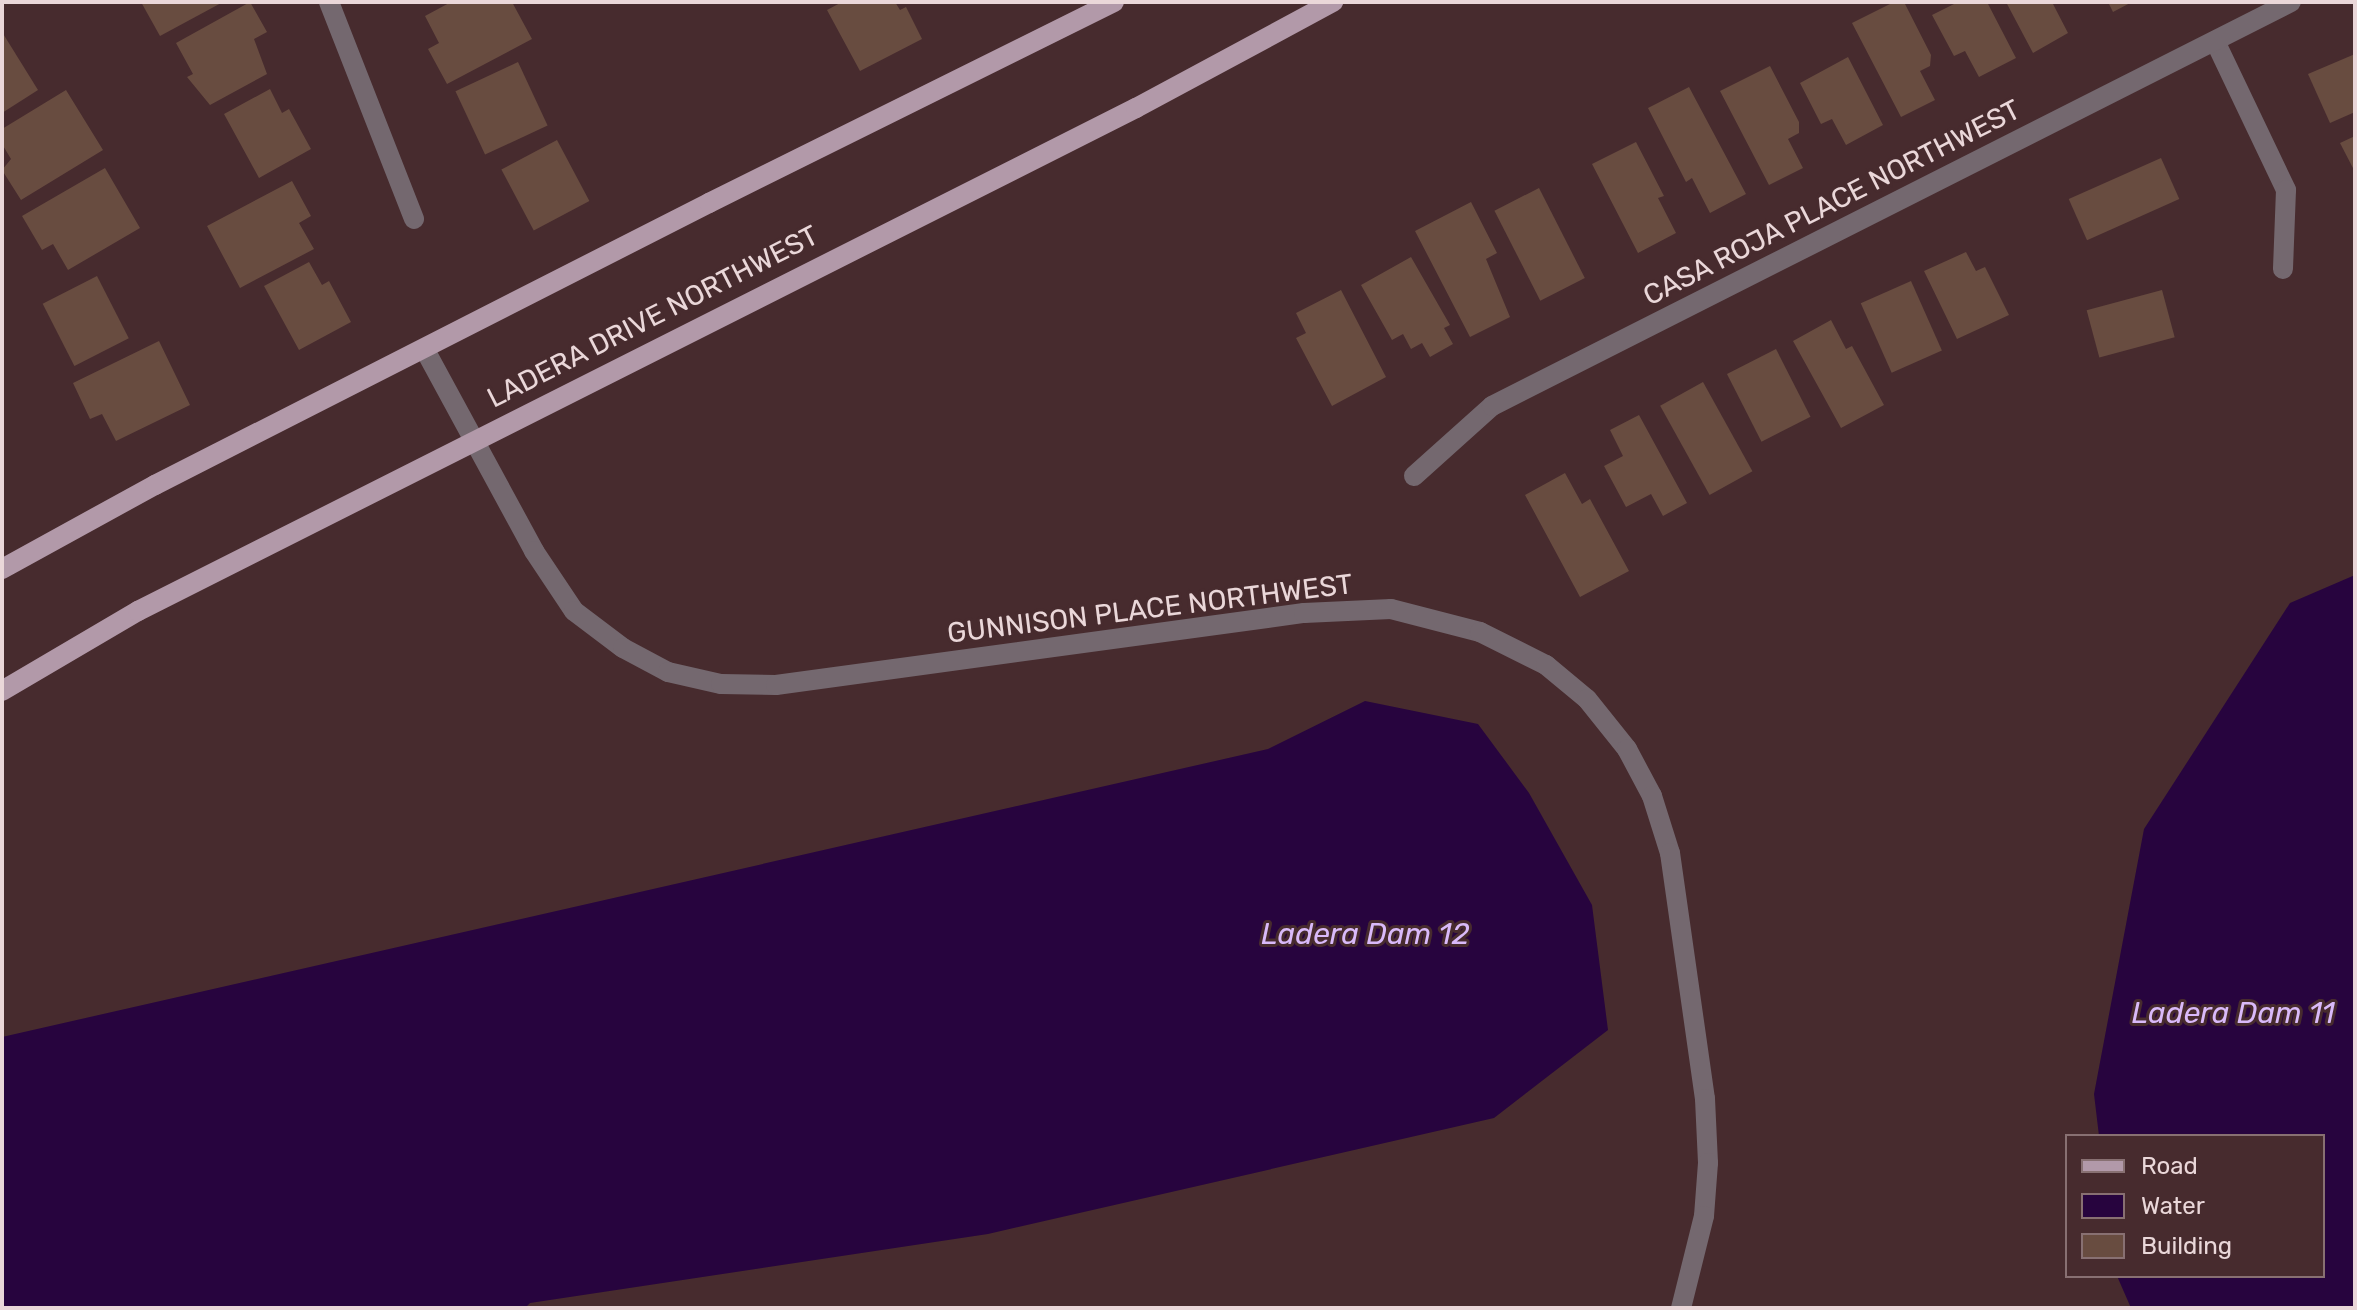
<!DOCTYPE html>
<style>
body{margin:0}
#map{position:relative;width:2357px;height:1310px;overflow:hidden;background:#472b2e;font-family:Rubik,sans-serif}
div>[style]{position:absolute}
.water>*{inset:0;background:#27043e}
.building>*{inset:0;background:#684c40;transform-origin:0 0}
.minor>*{height:20px;margin:-10px;padding:0 10px;transform-origin:10px;border-radius:10px;background:#74686f}
.major>*{height:20px;margin:-10px;padding:0 10px;transform-origin:10px;border-radius:10px;background:#b299a9}
span{translate:-50% -50%;white-space:nowrap;text-align:center;line-height:1.15;-webkit-text-stroke:6px #472b2e;paint-order:stroke}
.street-label{font-size:28px;color:#ead7d9}
.water-label{font-size:30px;color:#d9b9f9;font-style:italic}
.frame{position:absolute;inset:0;border:4px solid #ead7d9;pointer-events:none}
.legend{position:absolute;left:2065px;top:1134px;width:260px;height:144px;box-sizing:border-box;background:#472b2e;border:2px solid #887072;margin:0;padding:10px 14px;list-style:none;font-size:24px;color:#ead7d9}
.legend li{display:flex;align-items:center;gap:16px;height:40px}
.legend b{width:40px;border:2px solid #887072}
</style>
<div id="map">
<div class="water">
<i style="clip-path:polygon(2355px 575px,2355px 1308px,2131px 1308px,2117px 1276px,2323px 1276px,2323px 1136px,2099px 1136px,2094px 1094px,2144px 829px,2290px 603px)"></i>
<i style="clip-path:polygon(1365px 701px,1478px 724px,1529px 793px,1592px 905px,1608px 1030px,1494px 1118px,988px 1234px,530px 1303px,525px 1308px,2px 1308px,2px 1037px,1268px 749px)"></i>
</div>
<div class="building">
<i style="clip-path:polygon(141px 2px,223px 2px,160px 36px)"></i>
<i style="clip-path:polygon(250px 2px,267px 32px,254px 39px,267px 74px,210px 105px,187px 77px,193px 74px,176px 43px)"></i>
<i style="clip-path:polygon(451px 2px,512px 2px,532px 39px,447px 84px,428px 49px,439px 43px,425px 16px)"></i>
<i style="clip-path:polygon(842px 2px,895px 2px,900px 10px,906px 7px,922px 39px,860px 71px,827px 10px)"></i>
<i style="clip-path:polygon(1894px 2px,1904px 2px,1931px 55px,1930px 66px,1920px 71px,1935px 100px,1901px 117px,1852px 23px)"></i>
<i style="clip-path:polygon(1958px 2px,1987px 2px,2016px 58px,1979px 77px,1965px 51px,1954px 56px,1932px 15px)"></i>
<i style="clip-path:polygon(2006px 2px,2057px 2px,2053px 4px,2068px 33px,2033px 53px)"></i>
<i style="clip-path:polygon(2108px 2px,2132px 2px,2113px 12px)"></i>
<i style="clip-path:polygon(2px 32px,38px 90px,2px 113px)"></i>
<i style="clip-path:polygon(2355px 54px,2355px 112px,2330px 123px,2308px 74px)"></i>
<i style="clip-path:polygon(1848px 57px,1883px 125px,1846px 145px,1832px 119px,1821px 124px,1800px 83px)"></i>
<i style="left:518px;top:62px;width:70px;height:69px;rotate:65deg"></i>
<i style="clip-path:polygon(1770px 66px,1799px 122px,1799px 133px,1788px 139px,1803px 168px,1769px 185px,1720px 91px)"></i>
<i style="clip-path:polygon(1689px 87px,1746px 194px,1710px 213px,1692px 178px,1686px 182px,1648px 108px)"></i>
<i style="clip-path:polygon(270px 89px,282px 113px,289px 109px,311px 149px,259px 178px,224px 114px)"></i>
<i style="clip-path:polygon(66px 90px,103px 150px,21px 200px,2px 170px,11px 159px,2px 144px,2px 129px)"></i>
<i style="clip-path:polygon(2355px 136px,2355px 172px,2340px 143px)"></i>
<i style="left:557px;top:140px;width:69px;height:63px;rotate:62deg"></i>
<i style="clip-path:polygon(1636px 142px,1664px 196px,1658px 198px,1676px 233px,1638px 253px,1592px 164px)"></i>
<i style="left:2161px;top:158px;width:45px;height:101px;rotate:66deg"></i>
<i style="clip-path:polygon(105px 168px,140px 228px,68px 270px,53px 244px,42px 250px,22px 216px)"></i>
<i style="clip-path:polygon(292px 181px,311px 216px,299px 223px,314px 249px,240px 288px,207px 226px)"></i>
<i style="left:1539px;top:188px;width:101px;height:50px;rotate:63deg"></i>
<i style="clip-path:polygon(1471px 202px,1497px 253px,1486px 259px,1510px 317px,1470px 337px,1415px 231px)"></i>
<i style="clip-path:polygon(1966px 252px,1976px 271px,1985px 267px,2009px 315px,1957px 339px,1924px 271px)"></i>
<i style="clip-path:polygon(1411px 257px,1450px 325px,1444px 328px,1453px 344px,1430px 357px,1422px 343px,1411px 349px,1403px 334px,1392px 340px,1361px 285px)"></i>
<i style="clip-path:polygon(309px 262px,322px 285px,329px 281px,351px 322px,299px 350px,264px 286px)"></i>
<i style="left:97px;top:276px;width:70px;height:61px;rotate:63deg"></i>
<i style="left:1911px;top:281px;width:76px;height:55px;rotate:66deg"></i>
<i style="clip-path:polygon(1341px 290px,1386px 377px,1332px 406px,1296px 338px,1306px 333px,1296px 313px)"></i>
<i style="left:2162px;top:290px;width:49px;height:78px;rotate:75deg"></i>
<i style="clip-path:polygon(1831px 320px,1846px 349px,1852px 346px,1884px 405px,1841px 428px,1793px 341px)"></i>
<i style="clip-path:polygon(159px 341px,190px 405px,116px 441px,102px 414px,90px 419px,73px 383px)"></i>
<i style="left:1776px;top:349px;width:76px;height:55px;rotate:63deg"></i>
<i style="left:1703px;top:382px;width:102px;height:49px;rotate:61deg"></i>
<i style="clip-path:polygon(1639px 415px,1687px 503px,1663px 516px,1651px 494px,1626px 507px,1604px 466px,1623px 456px,1610px 430px)"></i>
<i style="clip-path:polygon(1565px 473px,1582px 504px,1590px 499px,1629px 571px,1580px 597px,1525px 495px)"></i>
</div>
<div class="minor">
<i style="left:329px;top:2px;width:233px;rotate:68.6deg"></i>
<i style="left:2215px;top:41px;width:165px;rotate:64.5deg"></i>
<i style="left:2286px;top:190px;width:79px;rotate:92.2deg"></i>
<i style="left:425px;top:350px;width:229px;rotate:61.5deg"></i>
<i style="left:534px;top:551px;width:72px;rotate:56.3deg"></i>
<i style="left:574px;top:611px;width:61px;rotate:37.1deg"></i>
<i style="left:623px;top:648px;width:51px;rotate:28.1deg"></i>
<i style="left:668px;top:672px;width:54px;rotate:12.8deg"></i>
<i style="left:721px;top:684px;width:55px;rotate:1deg"></i>
<i style="left:776px;top:685px;width:533px;rotate:-7.77deg"></i>
<i style="left:1304px;top:613px;width:87px;rotate:-2.6deg"></i>
<i style="left:1391px;top:609px;width:92px;rotate:14.5deg"></i>
<i style="left:1480px;top:632px;width:74px;rotate:26.6deg"></i>
<i style="left:1546px;top:665px;width:53px;rotate:39.7deg"></i>
<i style="left:1587px;top:699px;width:64px;rotate:51.3deg"></i>
<i style="left:1627px;top:749px;width:53px;rotate:62deg"></i>
<i style="left:1652px;top:796px;width:60px;rotate:72.5deg"></i>
<i style="left:1670px;top:853px;width:248px;rotate:81.9deg"></i>
<i style="left:1705px;top:1099px;width:64px;rotate:87.3deg"></i>
<i style="left:1708px;top:1163px;width:53px;rotate:94.3deg"></i>
<i style="left:1704px;top:1216px;width:95px;rotate:104deg"></i>
<i style="left:1414px;top:476px;width:105px;rotate:-41.9deg"></i>
<i style="left:1492px;top:406px;width:895px;rotate:-26.82deg"></i>
</div>
<div class="major">
<i style="left:2px;top:569px;width:175px;rotate:-28.8deg"></i>
<i style="left:155px;top:485px;width:622px;rotate:-26.98deg"></i>
<i style="left:709px;top:203px;width:452px;rotate:-26.4deg"></i>
<i style="left:2px;top:691px;width:158px;rotate:-30.5deg"></i>
<i style="left:138px;top:611px;width:1118px;rotate:-26.75deg"></i>
<i style="left:1136px;top:108px;width:224px;rotate:-28.3deg"></i>
</div>
<div class="street-label">
<span style="left:1832px;top:203px;rotate:-27deg">CASA ROJA PLACE NORTHWEST</span>
<span style="left:653px;top:317px;rotate:-27deg">LADERA DRIVE NORTHWEST</span>
<span style="left:1150px;top:609px;rotate:-7deg">GUNNISON PLACE NORTHWEST</span>
</div>
<div class="water-label">
<span style="left:1365px;top:934px">Ladera Dam 12</span>
<span style="left:2233px;top:1013px">Ladera Dam 11</span>
</div>
<div class="frame"></div>
<ul class="legend">
<li><b style="height:10px;background:#b299a9"></b>Road</li>
<li><b style="height:22px;background:#27043e"></b>Water</li>
<li><b style="height:22px;background:#684c40"></b>Building</li>
</ul>
</div>
